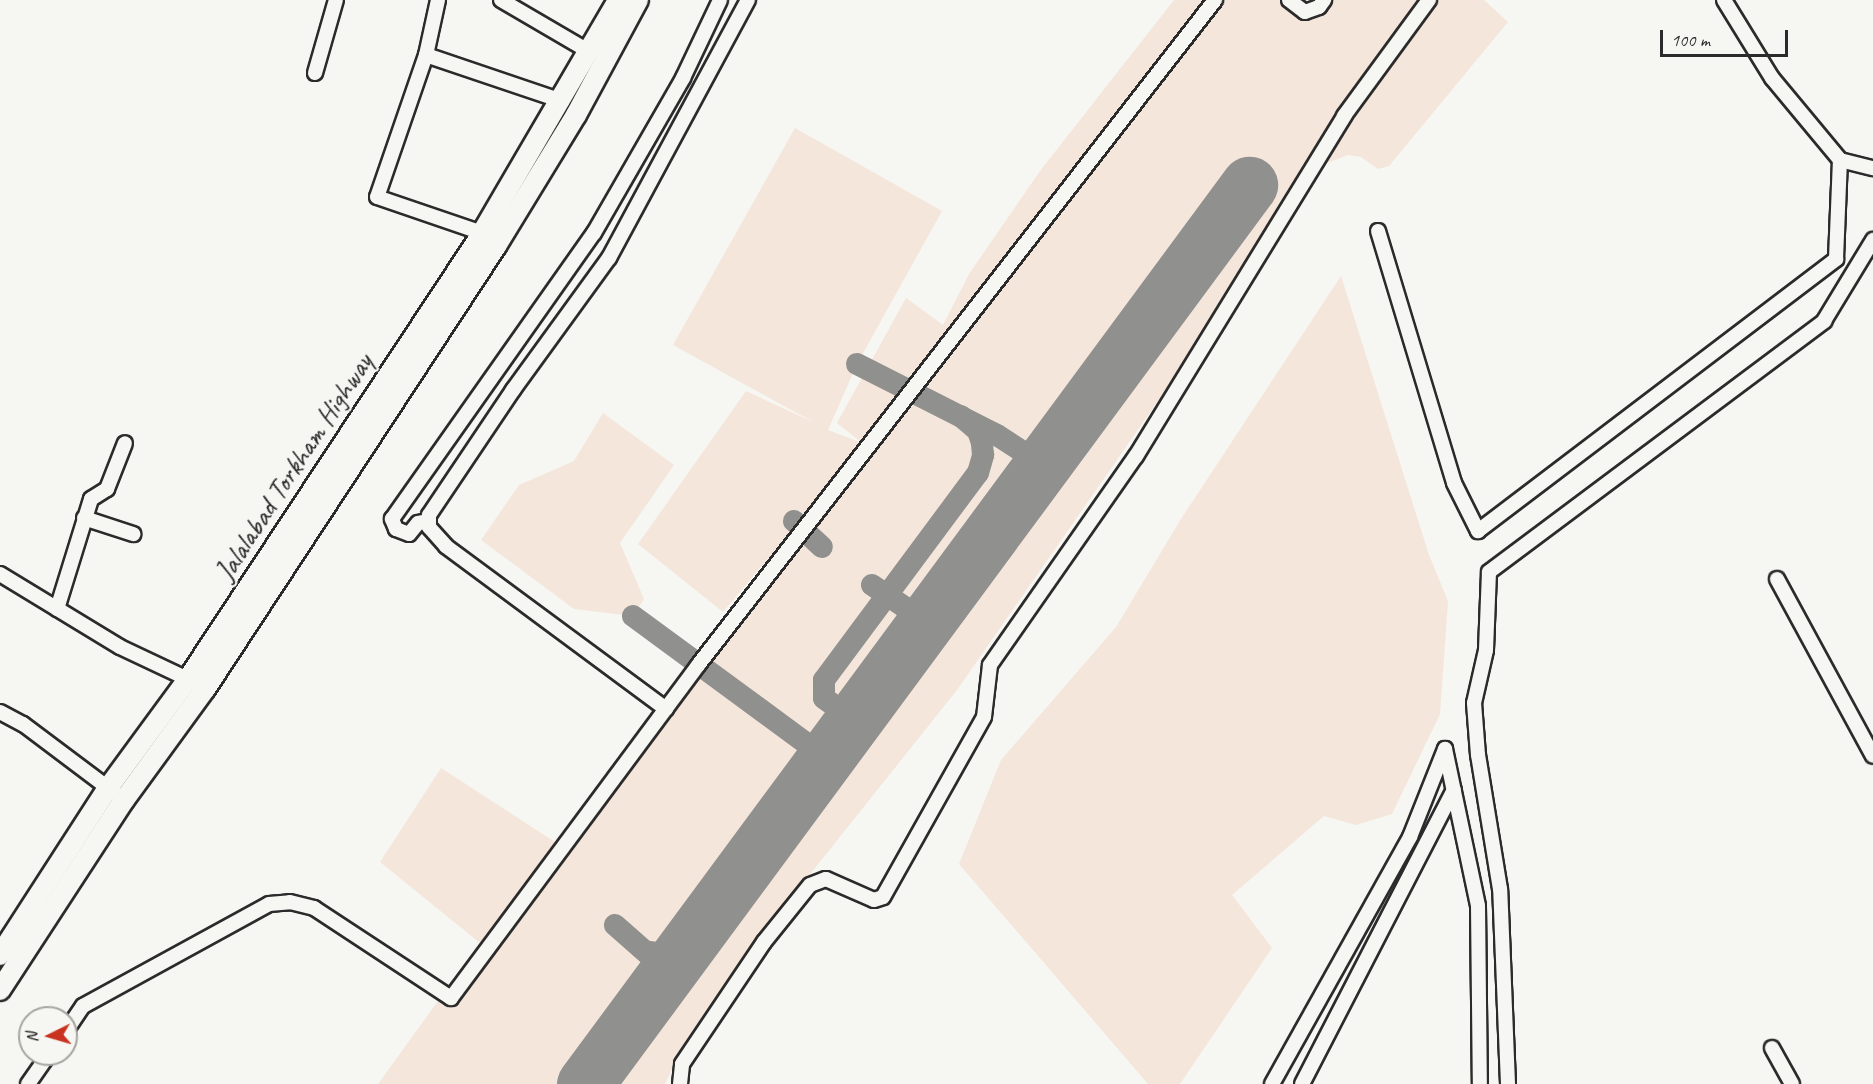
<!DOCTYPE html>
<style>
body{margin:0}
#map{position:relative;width:1873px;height:1084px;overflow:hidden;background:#f6f6f2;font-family:Caveat,sans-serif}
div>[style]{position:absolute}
.built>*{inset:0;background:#f5e6db}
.taxiway>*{height:22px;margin:-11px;padding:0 11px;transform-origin:11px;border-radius:11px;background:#90908e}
.runway>*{height:57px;margin:-28.5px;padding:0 28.5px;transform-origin:28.5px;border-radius:28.5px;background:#90908e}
.roads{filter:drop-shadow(2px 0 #2b2b2b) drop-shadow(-2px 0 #2b2b2b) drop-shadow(0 2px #2b2b2b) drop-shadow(0 -2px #2b2b2b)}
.minor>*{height:14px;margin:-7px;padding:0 7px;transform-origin:7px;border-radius:7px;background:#f6f6f2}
.highway>*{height:20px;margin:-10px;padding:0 10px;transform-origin:10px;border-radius:10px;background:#f6f6f2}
span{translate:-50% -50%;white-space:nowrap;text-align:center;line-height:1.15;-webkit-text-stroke:4.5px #f6f6f2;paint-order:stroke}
.street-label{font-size:28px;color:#2b2b2b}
.north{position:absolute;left:18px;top:1006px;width:60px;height:60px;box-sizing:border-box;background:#f6f6f2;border:2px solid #a5a5a2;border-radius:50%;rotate:265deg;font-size:16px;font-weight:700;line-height:24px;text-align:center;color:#2b2b2b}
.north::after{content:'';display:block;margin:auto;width:21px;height:27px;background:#c8321e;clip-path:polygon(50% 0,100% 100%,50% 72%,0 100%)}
.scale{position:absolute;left:1660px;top:30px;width:128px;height:27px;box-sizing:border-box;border:3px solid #2b2b2b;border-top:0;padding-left:8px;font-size:18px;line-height:21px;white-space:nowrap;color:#2b2b2b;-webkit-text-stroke:4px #f6f6f2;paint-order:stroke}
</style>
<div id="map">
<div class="built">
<i style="clip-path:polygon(1174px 0,1295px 0,1305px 4px,1317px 0,1484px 0,1508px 22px,1389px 166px,1378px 169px,1361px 157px,1348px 155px,1322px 165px,957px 690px,744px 957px,687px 1038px,665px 1084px,378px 1084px,480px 943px,380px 862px,441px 768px,558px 844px,846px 466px,723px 612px,638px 544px,746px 391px,815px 423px,673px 345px,795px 128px,942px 211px,857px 364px,828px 430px,862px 443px,837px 423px,906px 298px,943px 325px,969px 274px,1040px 171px)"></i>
<i style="clip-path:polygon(1341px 276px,1429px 555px,1448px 601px,1440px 714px,1392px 814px,1356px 825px,1324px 816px,1232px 895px,1272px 948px,1180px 1084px,1148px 1084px,959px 864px,1001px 760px,1116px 627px,1181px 519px)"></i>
<i style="clip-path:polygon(603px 413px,674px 465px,620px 543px,644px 599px,633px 616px,574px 609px,481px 540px,519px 485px,574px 461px)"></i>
</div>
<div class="taxiway">
<i style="left:857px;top:364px;width:157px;rotate:26.9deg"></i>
<i style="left:997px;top:435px;width:44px;rotate:33deg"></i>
<i style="left:1034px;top:459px;width:14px;rotate:78deg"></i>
<i style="left:1031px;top:456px;width:10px;rotate:11deg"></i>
<i style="left:1041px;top:458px;width:16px;rotate:-30deg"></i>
<i style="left:794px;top:521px;width:38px;rotate:43deg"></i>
<i style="left:872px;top:585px;width:55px;rotate:34deg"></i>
<i style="left:918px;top:616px;width:16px;rotate:83deg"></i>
<i style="left:633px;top:616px;width:223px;rotate:36.3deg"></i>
<i style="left:813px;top:748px;width:13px;rotate:61deg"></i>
<i style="left:819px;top:759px;width:18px;rotate:109deg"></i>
<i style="left:918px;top:616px;width:12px;rotate:-9deg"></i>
<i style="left:930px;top:614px;width:14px;rotate:-45deg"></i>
<i style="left:854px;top:720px;width:37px;rotate:-144deg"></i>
<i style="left:824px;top:698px;width:18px;rotate:-90deg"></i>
<i style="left:824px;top:680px;width:258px;rotate:-53.4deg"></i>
<i style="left:978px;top:473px;width:19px;rotate:-74deg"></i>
<i style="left:983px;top:455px;width:12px;rotate:-95deg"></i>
<i style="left:982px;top:443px;width:13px;rotate:-108deg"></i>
<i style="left:978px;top:431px;width:23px;rotate:-139deg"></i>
<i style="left:813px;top:748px;width:14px;rotate:17deg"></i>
<i style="left:826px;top:752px;width:16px;rotate:-38deg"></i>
<i style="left:615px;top:925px;width:56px;rotate:41.4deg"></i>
<i style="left:657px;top:962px;width:11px;rotate:80deg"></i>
<i style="left:659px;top:973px;width:26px;rotate:111deg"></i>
<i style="left:651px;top:952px;width:20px;rotate:9deg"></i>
<i style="left:671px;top:955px;width:40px;rotate:-43deg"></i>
</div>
<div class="runway">
<i style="left:585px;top:1084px;width:1118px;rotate:-53.55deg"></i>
</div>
<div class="roads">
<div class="minor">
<i style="left:438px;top:0;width:56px;rotate:102.3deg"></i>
<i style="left:426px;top:55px;width:150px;rotate:109deg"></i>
<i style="left:377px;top:197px;width:111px;rotate:18.9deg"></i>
<i style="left:501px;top:0;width:103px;rotate:30.3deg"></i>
<i style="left:1289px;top:0;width:20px;rotate:37deg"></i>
<i style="left:1305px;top:12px;width:15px;rotate:-20deg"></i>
<i style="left:1319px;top:7px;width:9px;rotate:-54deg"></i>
<i style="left:1724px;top:0;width:92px;rotate:58.4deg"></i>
<i style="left:1772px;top:78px;width:107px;rotate:50.3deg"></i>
<i style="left:426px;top:55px;width:144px;rotate:18.7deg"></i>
<i style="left:315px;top:73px;width:76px;rotate:-74deg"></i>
<i style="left:1378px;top:231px;width:263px;rotate:73.2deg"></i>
<i style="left:1454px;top:483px;width:54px;rotate:63.4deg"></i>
<i style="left:1478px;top:531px;width:450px;rotate:-37.2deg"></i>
<i style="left:1836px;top:259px;width:99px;rotate:-87.7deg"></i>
<i style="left:1840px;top:160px;width:34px;rotate:14deg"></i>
<i style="left:84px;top:518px;width:52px;rotate:18.1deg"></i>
<i style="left:429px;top:521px;width:11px;rotate:170deg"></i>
<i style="left:418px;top:523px;width:14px;rotate:129deg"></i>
<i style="left:409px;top:534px;width:14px;rotate:-159deg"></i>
<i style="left:396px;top:529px;width:11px;rotate:-112deg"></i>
<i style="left:392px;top:519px;width:350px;rotate:-54.8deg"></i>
<i style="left:594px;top:233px;width:179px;rotate:-60.1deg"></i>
<i style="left:683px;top:78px;width:86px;rotate:-64.6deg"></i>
<i style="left:0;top:574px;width:140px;rotate:31.3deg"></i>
<i style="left:120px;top:647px;width:82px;rotate:25.3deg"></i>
<i style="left:1777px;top:579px;width:201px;rotate:61.5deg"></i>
<i style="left:57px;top:609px;width:115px;rotate:-72.8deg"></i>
<i style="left:91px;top:499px;width:19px;rotate:-32deg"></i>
<i style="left:107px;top:489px;width:49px;rotate:-68.6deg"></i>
<i style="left:666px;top:709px;width:274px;rotate:-143.5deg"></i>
<i style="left:446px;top:546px;width:25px;rotate:-132deg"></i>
<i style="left:429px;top:527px;width:12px;rotate:-90deg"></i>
<i style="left:429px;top:515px;width:151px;rotate:-56.1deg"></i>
<i style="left:513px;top:390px;width:163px;rotate:-54deg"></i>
<i style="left:609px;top:258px;width:293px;rotate:-61.7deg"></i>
<i style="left:0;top:712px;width:26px;rotate:28deg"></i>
<i style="left:23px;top:724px;width:115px;rotate:36.9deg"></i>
<i style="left:1445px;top:749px;width:160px;rotate:78.1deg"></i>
<i style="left:1478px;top:906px;width:178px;rotate:89.4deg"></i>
<i style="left:66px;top:1031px;width:30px;rotate:-56deg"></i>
<i style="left:83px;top:1006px;width:212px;rotate:-28.7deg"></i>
<i style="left:269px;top:904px;width:21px;rotate:-5deg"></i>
<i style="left:290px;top:902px;width:25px;rotate:14deg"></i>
<i style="left:314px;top:908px;width:164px;rotate:33.3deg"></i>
<i style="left:451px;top:998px;width:416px;rotate:-53.4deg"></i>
<i style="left:699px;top:664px;width:841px;rotate:-52.15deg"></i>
<i style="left:1772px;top:1048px;width:41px;rotate:60.9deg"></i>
<i style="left:28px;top:1084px;width:37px;rotate:-55deg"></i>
<i style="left:680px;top:1084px;width:20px;rotate:-84deg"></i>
<i style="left:682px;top:1064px;width:147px;rotate:-56.1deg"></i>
<i style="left:764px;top:942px;width:73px;rotate:-51.1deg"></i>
<i style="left:810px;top:885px;width:17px;rotate:-21deg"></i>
<i style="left:826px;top:879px;width:52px;rotate:23.6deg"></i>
<i style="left:874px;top:900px;width:9px;rotate:-18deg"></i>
<i style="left:883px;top:897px;width:206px;rotate:-60.7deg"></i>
<i style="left:984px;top:717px;width:52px;rotate:-83.4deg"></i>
<i style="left:990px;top:665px;width:255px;rotate:-55.1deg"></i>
<i style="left:1136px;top:456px;width:399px;rotate:-58.5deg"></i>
<i style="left:1344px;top:116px;width:144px;rotate:-53.8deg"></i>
<i style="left:1272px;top:1084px;width:283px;rotate:-60.8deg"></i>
<i style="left:1410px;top:837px;width:95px;rotate:-68.3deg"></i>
<i style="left:1302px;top:1084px;width:331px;rotate:-62.7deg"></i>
<i style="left:1508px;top:1084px;width:195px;rotate:-92.3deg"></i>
<i style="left:1500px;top:889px;width:136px;rotate:-99.3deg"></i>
<i style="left:1478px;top:755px;width:52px;rotate:-94.4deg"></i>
<i style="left:1474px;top:703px;width:54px;rotate:-77.2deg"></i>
<i style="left:1486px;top:650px;width:78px;rotate:-87.8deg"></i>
<i style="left:1489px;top:572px;width:419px;rotate:-36.8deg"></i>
<i style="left:1824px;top:321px;width:95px;rotate:-58.8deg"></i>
</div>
<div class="highway">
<i style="left:0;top:955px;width:199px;rotate:-57.1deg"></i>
<i style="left:108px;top:788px;width:135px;rotate:-53.7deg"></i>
<i style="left:188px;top:679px;width:526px;rotate:-56.55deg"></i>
<i style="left:478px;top:240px;width:278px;rotate:-59.7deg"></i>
<i style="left:0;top:990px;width:227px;rotate:-56.9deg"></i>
<i style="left:124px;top:800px;width:137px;rotate:-53.9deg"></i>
<i style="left:205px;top:689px;width:530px;rotate:-56.7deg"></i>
<i style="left:496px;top:246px;width:153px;rotate:-58.6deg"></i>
<i style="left:576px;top:115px;width:131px;rotate:-61.7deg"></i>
</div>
</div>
<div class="street-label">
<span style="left:294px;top:467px;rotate:-57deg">Jalalabad Torkham Highway</span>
</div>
<div class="north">N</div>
<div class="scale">100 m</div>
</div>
